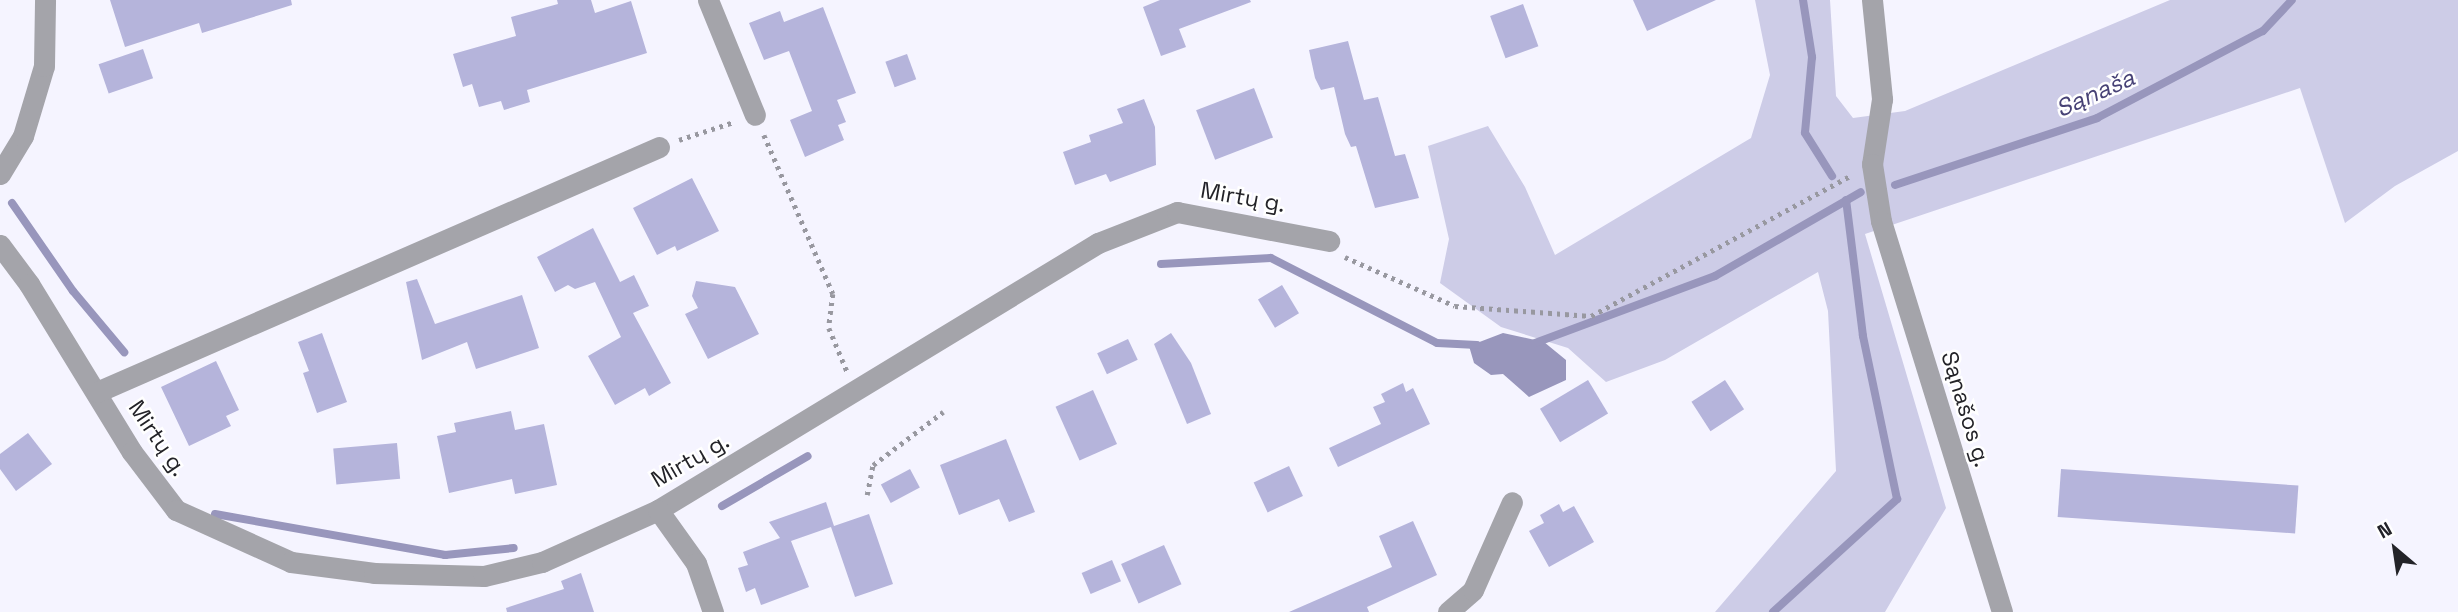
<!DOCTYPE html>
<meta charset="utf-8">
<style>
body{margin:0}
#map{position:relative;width:2458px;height:612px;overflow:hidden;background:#f5f4ff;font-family:"Space Grotesk",sans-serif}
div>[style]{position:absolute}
.green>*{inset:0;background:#cdcce7}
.water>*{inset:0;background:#9896bc}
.stream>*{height:8px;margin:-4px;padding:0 4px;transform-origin:4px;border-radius:4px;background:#9896bc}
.building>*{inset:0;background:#b5b4db;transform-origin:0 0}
.path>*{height:4.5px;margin-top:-2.25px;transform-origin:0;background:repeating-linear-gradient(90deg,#9898a0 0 3.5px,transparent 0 8.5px)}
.street>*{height:21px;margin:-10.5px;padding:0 10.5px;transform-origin:10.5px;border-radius:10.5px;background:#a4a4aa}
span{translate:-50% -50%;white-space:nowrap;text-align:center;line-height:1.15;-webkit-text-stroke:5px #fff;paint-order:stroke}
.street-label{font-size:23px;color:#232328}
.water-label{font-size:24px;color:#474276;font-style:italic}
.north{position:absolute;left:2360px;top:514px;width:70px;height:70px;-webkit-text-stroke:5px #fff;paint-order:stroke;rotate:331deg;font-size:19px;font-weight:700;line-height:28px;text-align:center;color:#232328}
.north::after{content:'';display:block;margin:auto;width:24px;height:32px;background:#232328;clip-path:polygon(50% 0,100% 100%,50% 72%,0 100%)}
</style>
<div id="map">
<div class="green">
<i style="clip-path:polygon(1755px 0,1830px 0,1836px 96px,1853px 118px,1905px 111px,2170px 0,2458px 0,2458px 151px,2395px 186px,2345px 223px,2300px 88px,1865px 234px,1946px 508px,1885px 612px,1715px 612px,1836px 471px,1828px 311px,1818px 272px,1665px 360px,1606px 382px,1568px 348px,1501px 327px,1440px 283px,1449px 239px,1428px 146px,1488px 126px,1525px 187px,1555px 255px,1751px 138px,1770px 75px)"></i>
</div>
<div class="water">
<i style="clip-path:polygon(1503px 333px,1544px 342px,1566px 360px,1566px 380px,1529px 397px,1503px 374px,1491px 375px,1474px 363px,1469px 346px)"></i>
</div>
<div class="stream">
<i style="left:1803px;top:0;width:58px;rotate:81deg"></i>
<i style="left:1812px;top:57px;width:76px;rotate:95.3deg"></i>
<i style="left:1805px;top:133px;width:51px;rotate:57.9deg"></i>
<i style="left:1895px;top:185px;width:213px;rotate:-18.3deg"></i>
<i style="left:2097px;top:118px;width:187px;rotate:-27.7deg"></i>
<i style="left:2263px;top:31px;width:42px;rotate:-46.9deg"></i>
<i style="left:12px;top:203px;width:107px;rotate:55.3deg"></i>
<i style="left:73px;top:291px;width:80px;rotate:50.1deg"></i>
<i style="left:1161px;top:264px;width:110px;rotate:-3.1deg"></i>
<i style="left:1271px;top:258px;width:186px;rotate:27.1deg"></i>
<i style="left:1437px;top:343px;width:40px;rotate:2.9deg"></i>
<i style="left:1535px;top:343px;width:192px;rotate:-20.4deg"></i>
<i style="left:1715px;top:276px;width:168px;rotate:-29.9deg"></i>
<i style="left:722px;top:506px;width:99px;rotate:-30.2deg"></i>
<i style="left:215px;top:514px;width:234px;rotate:10.1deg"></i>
<i style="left:445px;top:555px;width:69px;rotate:-5.8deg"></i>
<i style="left:1773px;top:612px;width:168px;rotate:-42.3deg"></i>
<i style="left:1897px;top:499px;width:167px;rotate:-101.8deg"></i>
<i style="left:1863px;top:336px;width:137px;rotate:-97.1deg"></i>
</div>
<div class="building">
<i style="clip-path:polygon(110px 0,291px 0,292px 5px,202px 33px,199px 23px,125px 47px)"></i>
<i style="clip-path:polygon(557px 0,591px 0,595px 13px,631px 1px,647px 53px,527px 90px,530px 102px,504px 110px,501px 101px,479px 107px,472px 84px,463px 87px,453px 54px,516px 36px,511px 17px,558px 4px)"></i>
<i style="clip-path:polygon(1160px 0,1250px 0,1251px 2px,1179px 29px,1186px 47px,1161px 56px,1143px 7px)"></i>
<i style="clip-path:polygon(1633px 0,1716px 0,1647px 31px)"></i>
<i style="left:1523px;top:4px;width:45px;height:35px;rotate:70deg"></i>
<i style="clip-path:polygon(823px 7px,856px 93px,837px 100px,846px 122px,838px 125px,844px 140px,805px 157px,790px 120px,812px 111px,789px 51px,764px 60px,749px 23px,780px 11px,784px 22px)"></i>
<i style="clip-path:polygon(1348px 41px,1364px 100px,1378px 97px,1395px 156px,1405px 154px,1419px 198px,1375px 208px,1356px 146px,1351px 147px,1345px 134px,1334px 87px,1321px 90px,1315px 78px,1309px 50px)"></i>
<i style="left:143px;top:49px;width:31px;height:47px;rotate:71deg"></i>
<i style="left:907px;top:54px;width:27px;height:23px;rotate:70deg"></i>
<i style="left:1254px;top:88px;width:53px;height:62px;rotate:69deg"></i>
<i style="clip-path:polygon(1144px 99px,1155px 127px,1156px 165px,1110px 182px,1106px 174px,1075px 185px,1063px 152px,1091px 142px,1089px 135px,1123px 123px,1117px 109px)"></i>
<i style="clip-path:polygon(692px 178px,719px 231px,677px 251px,675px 246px,657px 255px,633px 208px)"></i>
<i style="clip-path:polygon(593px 228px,620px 282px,634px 275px,649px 306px,633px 313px,671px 383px,649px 396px,645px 388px,615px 405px,588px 356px,621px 337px,595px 282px,575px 289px,568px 285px,555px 292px,537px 257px)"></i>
<i style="clip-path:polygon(417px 279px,435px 324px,522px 295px,539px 348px,476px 369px,467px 342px,422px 360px,406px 282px)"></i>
<i style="clip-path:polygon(696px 281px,735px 287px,759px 334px,708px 359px,685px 314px,698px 308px,692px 296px)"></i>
<i style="left:1282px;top:285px;width:33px;height:28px;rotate:59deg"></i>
<i style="clip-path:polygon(322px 333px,347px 402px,317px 413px,303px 373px,309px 371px,298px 342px)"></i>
<i style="clip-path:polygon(1171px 333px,1191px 363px,1211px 414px,1187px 424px,1154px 344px)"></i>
<i style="left:1128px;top:339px;width:23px;height:34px;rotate:65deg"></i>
<i style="clip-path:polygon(216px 361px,239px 410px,226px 416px,231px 426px,189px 446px,161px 387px)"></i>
<i style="left:1588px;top:380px;width:39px;height:56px;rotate:59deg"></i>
<i style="left:1725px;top:380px;width:35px;height:40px;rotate:57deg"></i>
<i style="clip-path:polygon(1403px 383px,1406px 392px,1413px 388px,1430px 424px,1338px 467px,1329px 448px,1381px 424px,1373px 407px,1385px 402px,1381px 394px)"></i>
<i style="left:1093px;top:390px;width:59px;height:41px;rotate:66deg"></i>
<i style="clip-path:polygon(511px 411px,515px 430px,544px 424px,557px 485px,515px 494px,512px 479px,449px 493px,437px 436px,456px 432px,454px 423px)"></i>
<i style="clip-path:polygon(28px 433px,52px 464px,16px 491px,0 469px,0 454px)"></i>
<i style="clip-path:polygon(1006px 439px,1035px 512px,1009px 522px,999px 499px,959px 515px,940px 465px)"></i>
<i style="left:397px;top:443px;width:36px;height:64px;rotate:85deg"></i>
<i style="left:1289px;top:466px;width:33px;height:39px;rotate:65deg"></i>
<i style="left:910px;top:469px;width:21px;height:33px;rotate:62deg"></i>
<i style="left:2061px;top:469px;width:238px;height:48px;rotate:4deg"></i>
<i style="clip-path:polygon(826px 502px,834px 526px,869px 514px,893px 584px,855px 597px,831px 527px,791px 541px,809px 587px,761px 605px,755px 588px,746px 592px,738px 568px,748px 565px,743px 552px,780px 538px,769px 522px)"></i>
<i style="clip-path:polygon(1559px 504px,1563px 512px,1574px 506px,1594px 542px,1549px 567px,1529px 531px,1544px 523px,1540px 515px)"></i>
<i style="clip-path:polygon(1413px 521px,1437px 575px,1367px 607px,1369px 612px,1289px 612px,1392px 567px,1379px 536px)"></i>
<i style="left:1164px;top:545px;width:43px;height:47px;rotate:66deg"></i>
<i style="left:1112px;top:560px;width:23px;height:33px;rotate:67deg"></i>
<i style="clip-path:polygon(581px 573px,594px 612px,507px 612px,506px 608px,564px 589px,561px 581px)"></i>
</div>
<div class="path">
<i style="left:764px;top:135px;width:173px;rotate:66.5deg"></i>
<i style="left:833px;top:294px;width:34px;rotate:97deg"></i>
<i style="left:829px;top:328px;width:47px;rotate:67.3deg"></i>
<i style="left:679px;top:140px;width:58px;rotate:-18.1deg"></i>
<i style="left:1345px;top:257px;width:120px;rotate:24deg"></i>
<i style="left:1455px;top:306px;width:136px;rotate:4.2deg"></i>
<i style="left:1591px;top:316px;width:297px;rotate:-28.4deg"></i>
<i style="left:867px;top:495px;width:31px;rotate:-79deg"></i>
<i style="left:873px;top:465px;width:88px;rotate:-37.1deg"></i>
</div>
<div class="street">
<i style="left:708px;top:0;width:124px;rotate:67.8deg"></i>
<i style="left:1872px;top:0;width:100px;rotate:84.2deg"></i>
<i style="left:1882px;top:99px;width:66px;rotate:98.7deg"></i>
<i style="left:1872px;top:164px;width:58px;rotate:81deg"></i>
<i style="left:1881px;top:221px;width:409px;rotate:72.8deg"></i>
<i style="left:0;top:174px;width:44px;rotate:-58.8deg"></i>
<i style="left:23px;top:136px;width:73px;rotate:-73.3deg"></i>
<i style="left:44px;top:66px;width:66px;rotate:-89.1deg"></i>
<i style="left:0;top:245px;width:49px;rotate:53.4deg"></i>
<i style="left:29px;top:284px;width:197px;rotate:58.5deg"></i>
<i style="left:132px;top:452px;width:73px;rotate:52.8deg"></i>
<i style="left:176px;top:510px;width:126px;rotate:24.3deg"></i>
<i style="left:291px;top:562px;width:84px;rotate:7.5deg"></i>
<i style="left:374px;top:573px;width:110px;rotate:1.6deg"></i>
<i style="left:484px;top:576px;width:60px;rotate:-13.6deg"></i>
<i style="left:542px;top:562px;width:127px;rotate:-24.1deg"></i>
<i style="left:658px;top:510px;width:515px;rotate:-31.25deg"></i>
<i style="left:1098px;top:243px;width:85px;rotate:-21.4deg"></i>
<i style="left:1177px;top:212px;width:155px;rotate:10.8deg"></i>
<i style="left:97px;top:392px;width:613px;rotate:-23.55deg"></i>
<i style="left:658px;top:510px;width:65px;rotate:54.4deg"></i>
<i style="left:696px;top:563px;width:52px;rotate:70.9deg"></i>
<i style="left:1448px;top:612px;width:33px;rotate:-41deg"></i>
<i style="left:1473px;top:590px;width:96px;rotate:-66.1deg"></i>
</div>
<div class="street-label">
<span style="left:1243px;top:197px;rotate:10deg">Mirtų g.</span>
<span style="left:1966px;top:409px;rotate:73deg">Sąnašos g.</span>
<span style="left:158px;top:438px;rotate:56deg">Mirtų g.</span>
<span style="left:690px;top:460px;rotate:-30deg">Mirtų g.</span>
</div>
<div class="water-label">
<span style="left:2095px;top:93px;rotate:-24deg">Sąnaša</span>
</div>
<div class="north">N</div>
</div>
